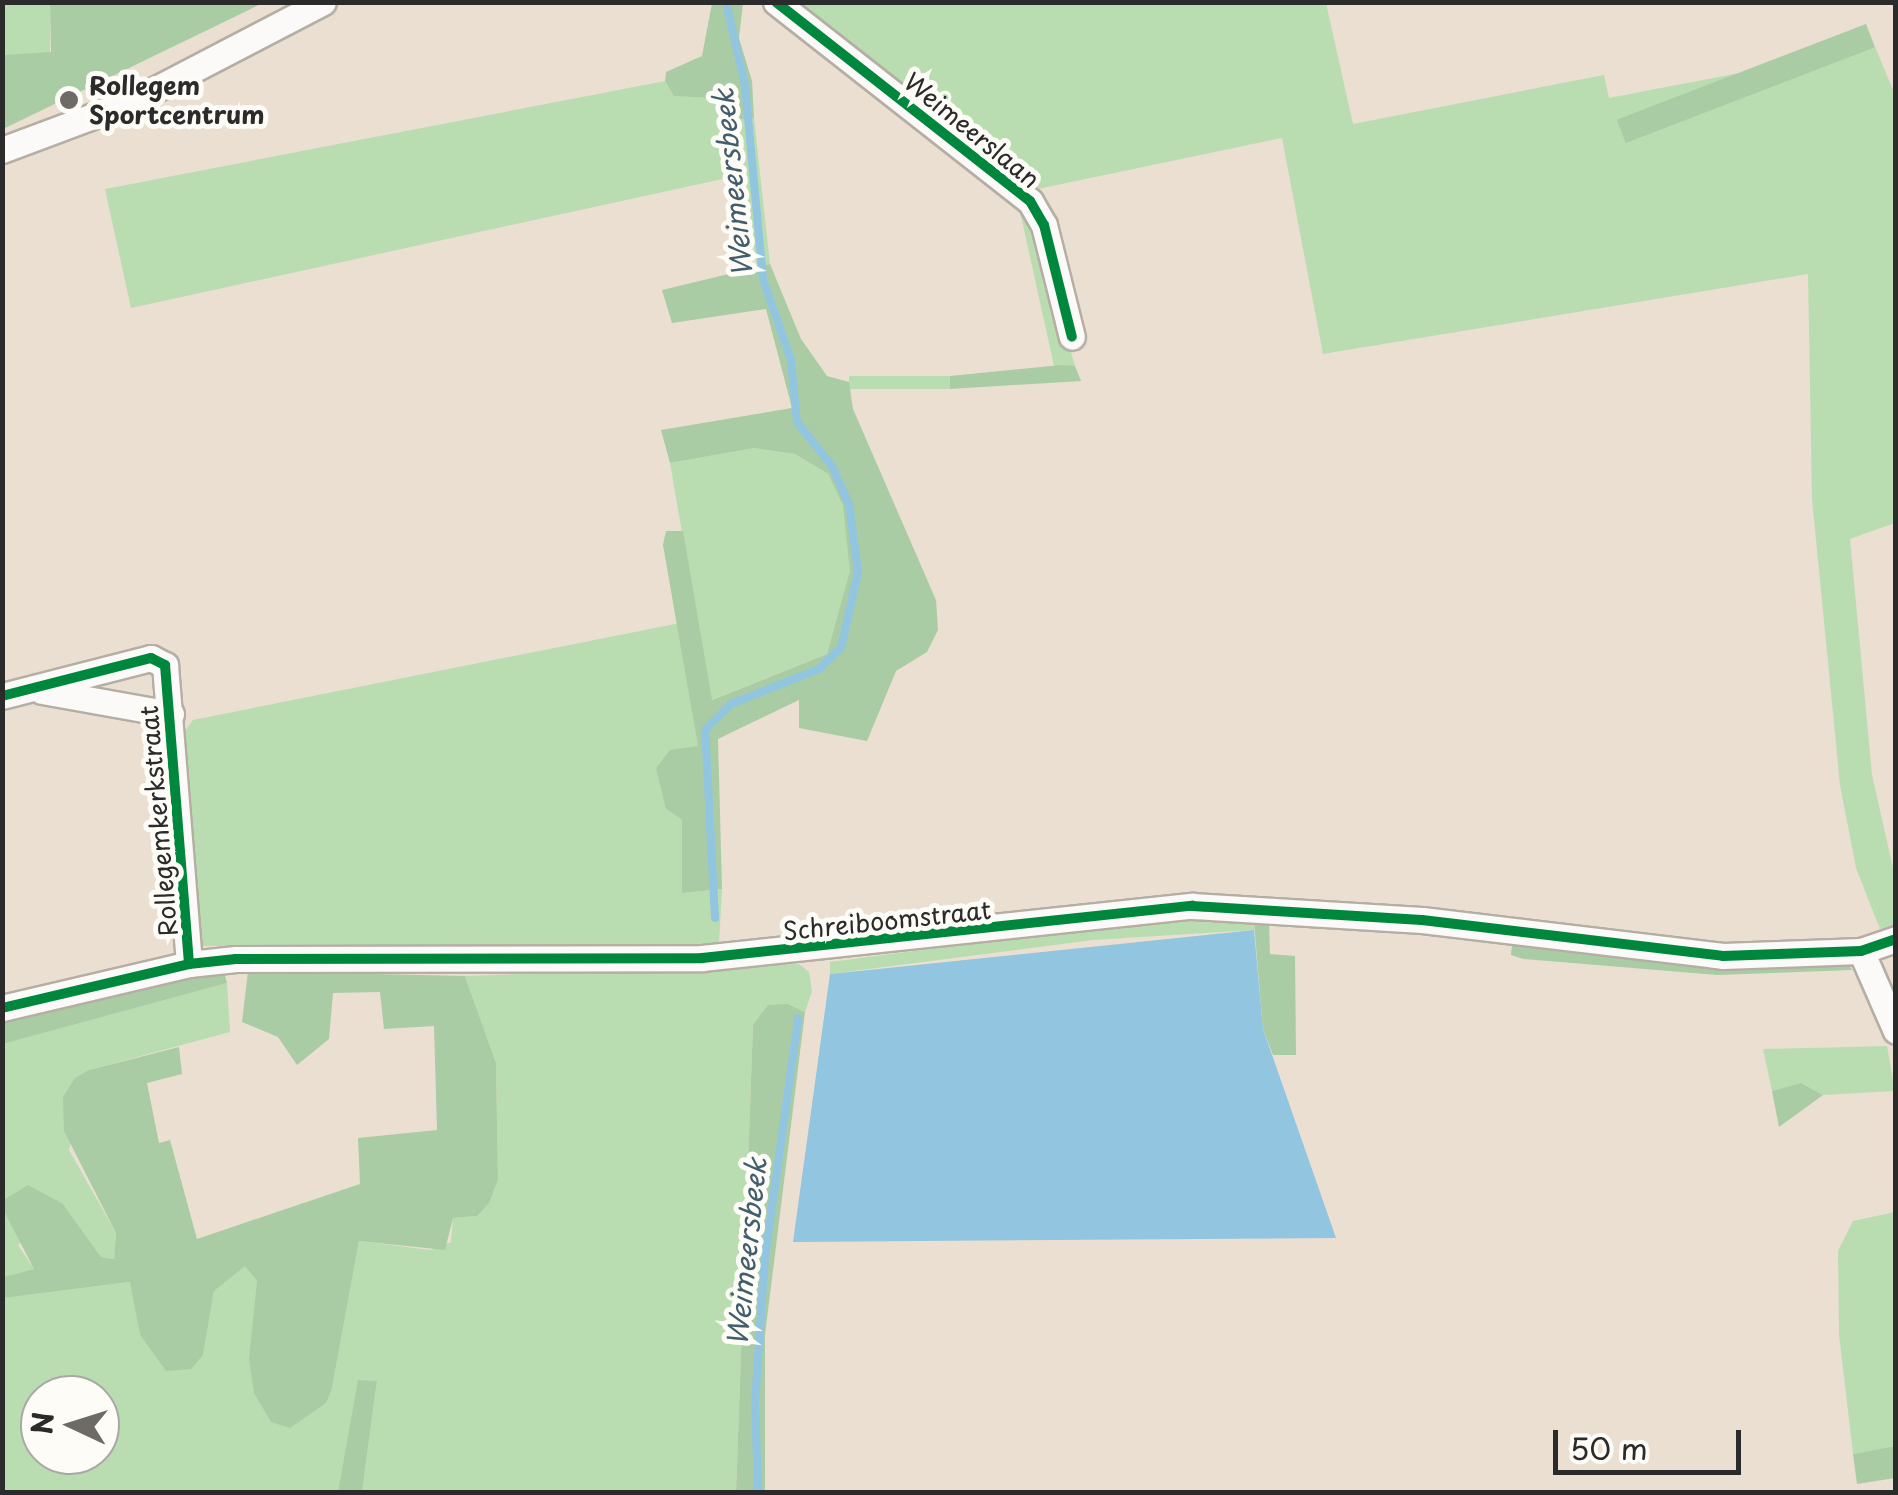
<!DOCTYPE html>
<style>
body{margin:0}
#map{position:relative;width:1898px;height:1495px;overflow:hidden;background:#eadfd0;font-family:"Playpen Sans",sans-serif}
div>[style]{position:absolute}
.green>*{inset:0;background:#b9ddb1;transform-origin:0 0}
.forest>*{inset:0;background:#a9cca4;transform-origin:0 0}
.water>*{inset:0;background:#92c5df}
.stream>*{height:8px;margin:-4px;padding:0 4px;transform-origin:4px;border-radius:4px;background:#92c5df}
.roads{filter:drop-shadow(2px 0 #b4aea4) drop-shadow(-2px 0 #b4aea4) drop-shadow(0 2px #b4aea4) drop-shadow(0 -2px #b4aea4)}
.minor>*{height:25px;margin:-12.5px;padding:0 12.5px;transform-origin:12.5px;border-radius:12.5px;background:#fcfaf8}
.cycleway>*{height:10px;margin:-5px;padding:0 5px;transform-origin:5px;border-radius:5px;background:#00873e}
.dots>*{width:28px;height:28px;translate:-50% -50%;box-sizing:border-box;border:5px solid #fdfcf7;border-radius:50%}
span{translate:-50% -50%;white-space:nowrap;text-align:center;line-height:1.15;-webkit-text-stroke:10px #fdfcf7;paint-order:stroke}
.poi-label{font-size:25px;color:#2b2b2b;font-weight:700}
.left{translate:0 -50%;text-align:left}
.street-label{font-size:25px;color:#2b2b2b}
.water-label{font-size:28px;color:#425d6c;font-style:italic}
.frame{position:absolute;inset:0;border:5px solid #2b2b2b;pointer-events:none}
.north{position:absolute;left:20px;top:1375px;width:100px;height:100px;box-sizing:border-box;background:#fdfcf7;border:2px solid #a9a8a5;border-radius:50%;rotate:274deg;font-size:28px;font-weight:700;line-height:40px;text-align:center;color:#2b2b2b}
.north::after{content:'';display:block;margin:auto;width:35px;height:45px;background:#6e6a65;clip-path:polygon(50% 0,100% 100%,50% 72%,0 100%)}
.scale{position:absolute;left:1553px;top:1430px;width:188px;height:45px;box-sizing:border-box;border:5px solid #2b2b2b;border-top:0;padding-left:12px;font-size:30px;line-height:35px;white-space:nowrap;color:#2b2b2b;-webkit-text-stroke:8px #fdfcf7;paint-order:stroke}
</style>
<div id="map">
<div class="green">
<i style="left:2px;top:3px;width:48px;height:52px"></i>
<i style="clip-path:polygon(788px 3px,1326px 3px,1353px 124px,1604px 75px,1609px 98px,1875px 47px,1896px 97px,1895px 523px,1850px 539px,1872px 775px,1895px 877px,1895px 925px,1880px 929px,1856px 868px,1840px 785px,1812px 499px,1808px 274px,1323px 354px,1282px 138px,1033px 190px)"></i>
<i style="clip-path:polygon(665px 81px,675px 96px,727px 99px,730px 120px,754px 118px,770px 264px,757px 267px,741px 175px,131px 308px,105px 189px)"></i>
<i style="clip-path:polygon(1019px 207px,1027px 208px,1075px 366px,1054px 366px)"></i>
<i style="left:950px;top:376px;width:13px;height:101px;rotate:90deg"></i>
<i style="clip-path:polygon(754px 448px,795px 454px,828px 474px,843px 506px,851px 571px,827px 654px,711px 700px,670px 463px)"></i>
<i style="clip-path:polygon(680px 623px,698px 746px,666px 809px,682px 820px,682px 893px,722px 889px,719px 944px,200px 946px,183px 734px,193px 720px)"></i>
<i style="clip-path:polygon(1235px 917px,1254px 923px,1254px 930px,1093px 940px,830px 974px,830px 962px,1096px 927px)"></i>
<i style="clip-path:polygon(evenodd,799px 964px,809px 972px,812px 991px,805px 1012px,788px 1004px,753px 1025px,736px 1492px,362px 1492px,377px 1382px,359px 1380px,338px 1492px,3px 1492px,2px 1298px,131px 1282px,140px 1335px,166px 1370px,203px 1355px,214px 1291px,245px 1265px,257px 1281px,256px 1314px,332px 1388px,359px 1241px,431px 1250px,451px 1242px,453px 1218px,477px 1216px,498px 1179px,496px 1063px,465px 976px,799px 964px,40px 1395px,100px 1395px,100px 1455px,40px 1455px,40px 1395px)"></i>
<i style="clip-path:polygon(227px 983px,230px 1032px,89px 1070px,69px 1150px,116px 1233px,114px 1259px,101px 1257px,63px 1204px,18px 1245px,34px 1269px,3px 1277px,3px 1044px)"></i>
<i style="clip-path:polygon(1887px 1046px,1895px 1091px,1823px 1095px,1801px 1083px,1772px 1091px,1763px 1049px)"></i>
<i style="clip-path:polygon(1895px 1212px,1895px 1446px,1853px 1454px,1839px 1334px,1838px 1251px,1853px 1221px)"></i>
</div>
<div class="forest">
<i style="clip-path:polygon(50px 3px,50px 2px,263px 3px,3px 129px,3px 55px,51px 52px)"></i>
<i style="clip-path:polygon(712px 3px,743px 3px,739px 38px,752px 81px,754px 118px,729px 120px,727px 99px,674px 96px,665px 81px,666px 72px,702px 56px)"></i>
<i style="left:1866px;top:24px;width:25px;height:267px;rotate:69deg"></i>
<i style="clip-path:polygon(770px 264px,801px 339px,827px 376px,849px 382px,853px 409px,936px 600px,938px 630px,927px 652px,896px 671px,867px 741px,799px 728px,799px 700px,718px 739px,722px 889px,682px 893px,682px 820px,666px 809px,656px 768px,670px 750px,698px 746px,663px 545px,666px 531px,683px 531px,712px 700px,827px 654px,850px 571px,843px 506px,828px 474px,795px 454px,754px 448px,670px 463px,661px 430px,792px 408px,766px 309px,672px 323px,662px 290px)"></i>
<i style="clip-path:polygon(1061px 365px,1075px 366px,1081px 381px,950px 389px,950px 376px)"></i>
<i style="clip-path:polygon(1254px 923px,1269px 923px,1270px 954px,1295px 956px,1296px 1055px,1273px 1055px,1263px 1029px)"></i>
<i style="clip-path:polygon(1513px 937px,1848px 964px,1852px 970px,1717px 975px,1523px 959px,1511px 955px)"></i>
<i style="clip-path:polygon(248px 971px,465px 976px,496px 1063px,498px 1179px,489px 1203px,477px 1216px,453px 1218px,445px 1250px,359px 1241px,332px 1388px,326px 1403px,290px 1428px,271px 1422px,254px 1393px,249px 1359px,257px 1281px,245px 1266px,214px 1291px,203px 1355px,191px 1369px,166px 1371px,140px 1335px,130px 1282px,3px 1298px,3px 1277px,34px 1269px,5px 1213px,5px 1199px,28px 1185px,63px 1204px,101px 1257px,114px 1259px,116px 1233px,64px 1131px,63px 1097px,75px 1078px,89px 1070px,179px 1047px,182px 1074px,147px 1083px,159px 1143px,170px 1140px,197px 1239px,360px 1184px,358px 1138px,437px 1130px,434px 1026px,384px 1029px,380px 992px,333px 993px,329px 1039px,297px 1065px,278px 1037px,242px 1022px)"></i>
<i style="clip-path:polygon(224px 972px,227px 983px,3px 1044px,3px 1016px)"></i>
<i style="clip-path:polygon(788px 1004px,805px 1012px,765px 1335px,765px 1492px,736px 1492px,753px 1025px,768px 1005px)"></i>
<i style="clip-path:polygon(1801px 1083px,1823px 1095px,1779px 1127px,1772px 1091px)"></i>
<i style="clip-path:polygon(358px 1380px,377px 1381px,362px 1492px,338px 1492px)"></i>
<i style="clip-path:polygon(1895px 1446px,1895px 1478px,1857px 1484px,1853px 1454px)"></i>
</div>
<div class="water">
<i style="clip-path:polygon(1254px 930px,1263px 1029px,1336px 1238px,793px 1242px,830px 974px)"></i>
</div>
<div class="stream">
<i style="left:715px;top:918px;width:188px;rotate:-93deg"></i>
<i style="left:705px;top:730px;width:37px;rotate:-45deg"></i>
<i style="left:731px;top:704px;width:95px;rotate:-21.7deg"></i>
<i style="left:819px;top:669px;width:30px;rotate:-44deg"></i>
<i style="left:841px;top:648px;width:78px;rotate:-77.4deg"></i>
<i style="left:858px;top:572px;width:69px;rotate:-97.5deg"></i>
<i style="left:849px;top:504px;width:42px;rotate:-114.1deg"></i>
<i style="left:832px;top:466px;width:56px;rotate:-128.5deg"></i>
<i style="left:797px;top:422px;width:62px;rotate:-95.5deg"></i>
<i style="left:791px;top:360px;width:86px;rotate:-109.1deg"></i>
<i style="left:763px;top:279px;width:195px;rotate:-95.3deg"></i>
<i style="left:745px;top:85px;width:85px;rotate:-102.9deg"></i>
<i style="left:758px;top:1492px;width:90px;rotate:-91.9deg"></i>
<i style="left:755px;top:1402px;width:145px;rotate:-86.1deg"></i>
<i style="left:765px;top:1257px;width:241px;rotate:-82.1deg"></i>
</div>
<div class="roads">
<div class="minor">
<i style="left:776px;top:2px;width:323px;rotate:38.1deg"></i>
<i style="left:1030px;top:201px;width:28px;rotate:60deg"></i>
<i style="left:1044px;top:225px;width:115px;rotate:76deg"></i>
<i style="left:2px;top:150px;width:140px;rotate:-20.5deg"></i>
<i style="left:133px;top:101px;width:214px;rotate:-27.5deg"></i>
<i style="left:42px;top:691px;width:131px;rotate:10.1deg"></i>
<i style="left:2px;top:696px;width:154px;rotate:-14.3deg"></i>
<i style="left:151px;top:658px;width:16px;rotate:27deg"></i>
<i style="left:165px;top:665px;width:300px;rotate:85.4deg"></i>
<i style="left:1861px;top:951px;width:87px;rotate:66.4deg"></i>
<i style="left:2px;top:1008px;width:192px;rotate:-13.2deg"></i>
<i style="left:189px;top:964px;width:47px;rotate:-6.1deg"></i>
<i style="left:236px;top:959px;width:466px;rotate:-0.1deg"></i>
<i style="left:702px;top:958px;width:493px;rotate:-6.1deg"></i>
<i style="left:1192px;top:906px;width:230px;rotate:3.5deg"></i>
<i style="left:1422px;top:920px;width:303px;rotate:6.8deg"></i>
<i style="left:1723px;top:956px;width:138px;rotate:-2.1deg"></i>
<i style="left:1861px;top:951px;width:37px;rotate:-19deg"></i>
</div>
</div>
<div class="cycleway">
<i style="left:776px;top:2px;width:323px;rotate:38.1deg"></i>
<i style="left:1030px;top:201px;width:28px;rotate:60deg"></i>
<i style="left:1044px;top:225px;width:115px;rotate:76deg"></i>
<i style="left:2px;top:696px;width:154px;rotate:-14.3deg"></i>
<i style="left:151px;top:658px;width:16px;rotate:27deg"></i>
<i style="left:165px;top:665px;width:300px;rotate:85.4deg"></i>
<i style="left:2px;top:1008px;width:192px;rotate:-13.2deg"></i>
<i style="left:189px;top:964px;width:47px;rotate:-6.1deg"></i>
<i style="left:236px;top:959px;width:466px;rotate:-0.1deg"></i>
<i style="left:702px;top:958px;width:493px;rotate:-6.1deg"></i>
<i style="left:1192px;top:906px;width:230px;rotate:3.5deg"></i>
<i style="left:1422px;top:920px;width:303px;rotate:6.8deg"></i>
<i style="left:1723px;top:956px;width:138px;rotate:-2.1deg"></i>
<i style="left:1861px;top:951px;width:37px;rotate:-19deg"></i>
</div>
<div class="dots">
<i style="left:69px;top:100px;background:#6e6a65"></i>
</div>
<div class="poi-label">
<span class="left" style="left:89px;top:100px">Rollegem<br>Sportcentrum</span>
</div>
<div class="street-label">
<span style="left:972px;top:130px;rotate:39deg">Weimeerslaan</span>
<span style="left:158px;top:821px;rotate:-95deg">Rollegemkerkstraat</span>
<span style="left:887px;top:920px;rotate:-6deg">Schreiboomstraat</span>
</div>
<div class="water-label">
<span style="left:732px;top:183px;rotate:-96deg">Weimeersbeek</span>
<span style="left:746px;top:1252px;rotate:-84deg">Weimeersbeek</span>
</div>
<div class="frame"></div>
<div class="north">N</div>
<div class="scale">50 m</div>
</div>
